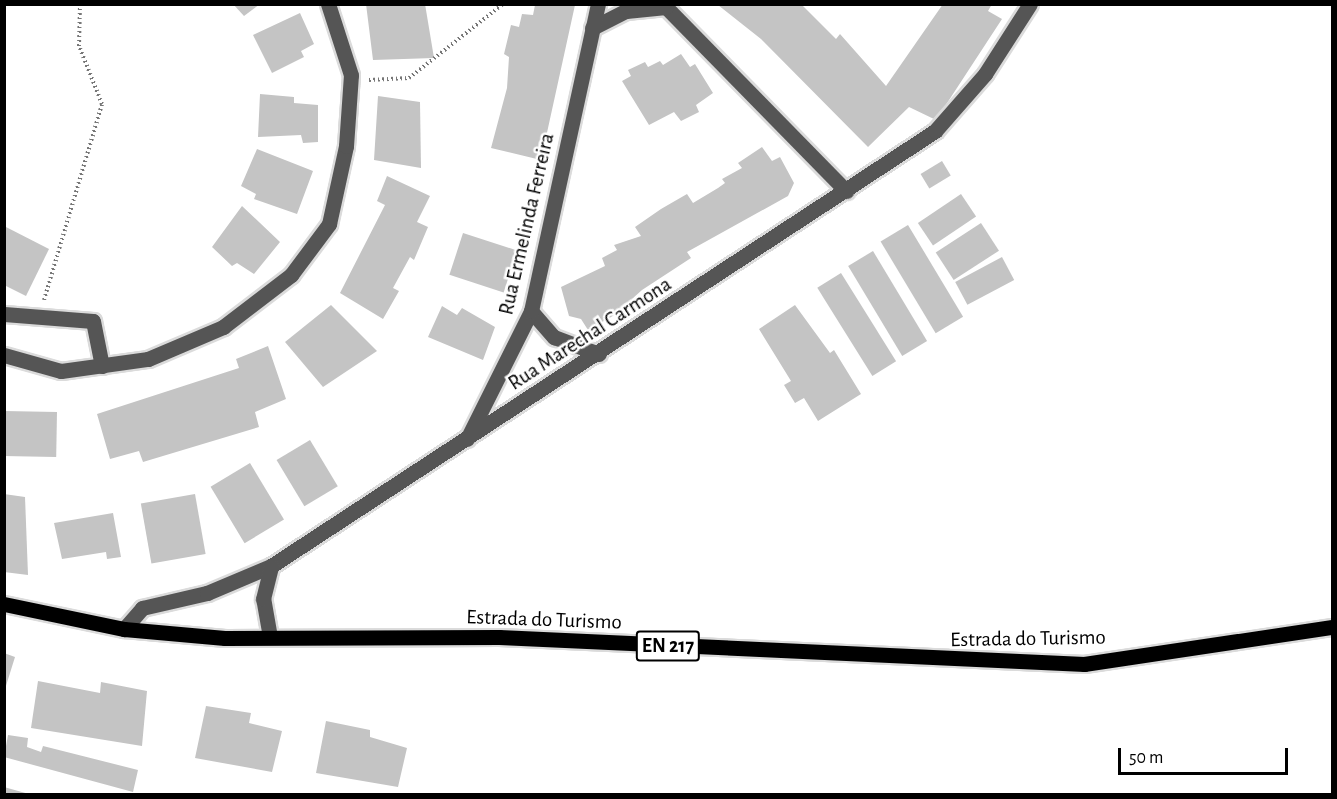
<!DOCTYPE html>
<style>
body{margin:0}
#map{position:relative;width:1337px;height:799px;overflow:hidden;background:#fff;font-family:"Alegreya Sans",sans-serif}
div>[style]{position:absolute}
.building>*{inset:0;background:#c4c4c4;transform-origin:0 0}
.path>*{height:4px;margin-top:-2px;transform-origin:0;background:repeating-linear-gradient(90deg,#777 0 1.5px,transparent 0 4.5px)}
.roads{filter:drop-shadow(2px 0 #dbdbdb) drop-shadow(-2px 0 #dbdbdb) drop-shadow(0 2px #dbdbdb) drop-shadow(0 -2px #dbdbdb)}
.minor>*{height:15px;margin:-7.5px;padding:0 7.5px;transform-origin:7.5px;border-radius:7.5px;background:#555}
.major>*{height:15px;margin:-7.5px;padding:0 7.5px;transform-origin:7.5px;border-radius:7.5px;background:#000}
span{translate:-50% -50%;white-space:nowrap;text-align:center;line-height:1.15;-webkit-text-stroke:5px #fff;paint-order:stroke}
.shield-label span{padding:2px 4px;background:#fff;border:2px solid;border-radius:4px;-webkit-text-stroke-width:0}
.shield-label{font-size:20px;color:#000;font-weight:700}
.street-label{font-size:21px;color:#000}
.frame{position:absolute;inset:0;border:6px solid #000;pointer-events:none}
.scale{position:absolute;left:1118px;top:748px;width:170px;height:27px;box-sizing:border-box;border:3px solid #000;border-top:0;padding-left:8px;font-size:18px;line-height:21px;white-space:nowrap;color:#000;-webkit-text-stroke:4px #fff;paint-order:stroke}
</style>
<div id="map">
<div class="building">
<i style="clip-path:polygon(233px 4px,260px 4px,244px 16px)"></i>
<i style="clip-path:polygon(366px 4px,425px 4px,434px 58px,373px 60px)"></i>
<i style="clip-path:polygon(801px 4px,836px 39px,840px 34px,886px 86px,943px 4px,992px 4px,988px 11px,1002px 19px,936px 120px,909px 107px,868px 147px,761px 39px,718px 5px)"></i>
<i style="clip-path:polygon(535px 5px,575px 5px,541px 160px,491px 148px,507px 88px,509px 57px,504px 54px,511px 25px,519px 27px,522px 14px,533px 15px)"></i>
<i style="clip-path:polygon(300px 13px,314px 44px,301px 51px,304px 57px,272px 73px,253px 35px)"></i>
<i style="clip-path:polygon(681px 54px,690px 67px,695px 64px,713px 93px,696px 105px,699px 112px,681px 121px,674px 112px,649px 125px,622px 81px,631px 76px,628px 70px,645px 62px,648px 67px,660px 61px,663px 65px)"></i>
<i style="clip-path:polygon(260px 94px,294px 97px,294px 103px,318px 105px,318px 142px,303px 143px,301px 135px,258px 137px)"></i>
<i style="clip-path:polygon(378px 96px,420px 102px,421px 168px,374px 160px)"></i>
<i style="clip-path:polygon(762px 147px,772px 161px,780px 157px,794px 183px,788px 196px,687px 252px,691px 258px,642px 290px,632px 299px,634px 304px,588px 330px,581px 319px,569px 316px,561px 287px,605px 266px,602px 258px,617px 250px,614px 245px,641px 236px,635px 227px,661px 209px,687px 194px,693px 203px,718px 188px,725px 183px,722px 179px,742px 168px,738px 163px)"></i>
<i style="clip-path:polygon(257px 149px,313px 171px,297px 214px,254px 199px,256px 194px,241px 186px)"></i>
<i style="left:942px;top:161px;width:17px;height:25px;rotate:59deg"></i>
<i style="clip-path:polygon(387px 176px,430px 196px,417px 222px,428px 227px,414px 260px,410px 257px,393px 288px,399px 291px,383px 319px,340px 293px,385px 205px,377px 201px)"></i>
<i style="left:961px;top:194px;width:27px;height:52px;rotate:56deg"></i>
<i style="clip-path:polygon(242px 206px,280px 242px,254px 274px,237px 263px,232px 266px,212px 247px)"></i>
<i style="left:981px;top:223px;width:33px;height:54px;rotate:57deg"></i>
<i style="left:908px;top:225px;width:107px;height:32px;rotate:59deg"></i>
<i style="clip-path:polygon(4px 226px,49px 249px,26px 296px,4px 285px)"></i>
<i style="left:463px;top:233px;width:57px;height:44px;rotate:18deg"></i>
<i style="left:873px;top:251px;width:105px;height:29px;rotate:59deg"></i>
<i style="left:1002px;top:257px;width:26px;height:53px;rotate:62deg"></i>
<i style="left:841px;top:273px;width:104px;height:28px;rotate:58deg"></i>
<i style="clip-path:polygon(331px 305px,377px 351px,323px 387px,285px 342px)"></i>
<i style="clip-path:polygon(795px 305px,830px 353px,834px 350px,861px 394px,818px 421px,804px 398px,795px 403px,784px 385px,791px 381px,759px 329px)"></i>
<i style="clip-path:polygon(442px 306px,457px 315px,462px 308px,495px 327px,483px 360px,428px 337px)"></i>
<i style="clip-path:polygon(268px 346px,286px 399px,255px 412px,259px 427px,143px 462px,139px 451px,110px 459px,97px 414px,239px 368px,236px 359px)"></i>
<i style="left:4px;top:411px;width:53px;height:45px;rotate:1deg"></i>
<i style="left:310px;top:440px;width:54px;height:39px;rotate:59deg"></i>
<i style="left:250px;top:463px;width:66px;height:46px;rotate:59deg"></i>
<i style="clip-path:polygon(4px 494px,25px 497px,28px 575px,4px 572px)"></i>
<i style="left:195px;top:494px;width:61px;height:55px;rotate:80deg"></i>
<i style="clip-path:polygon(113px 513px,121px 557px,107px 559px,106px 552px,62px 559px,54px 523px)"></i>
<i style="clip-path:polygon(4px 653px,15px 657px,5px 689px,4px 689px)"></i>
<i style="clip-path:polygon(38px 681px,100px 693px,101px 682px,147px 691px,142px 746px,31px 728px)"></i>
<i style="clip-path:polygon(206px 706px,251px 713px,249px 723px,282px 731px,272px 772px,195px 758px)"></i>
<i style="clip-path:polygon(326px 721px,370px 730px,370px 737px,407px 748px,398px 787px,316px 773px)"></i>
<i style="clip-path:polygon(8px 735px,28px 738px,27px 747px,41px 752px,43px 746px,138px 770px,133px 792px,4px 757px)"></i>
<i style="clip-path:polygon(4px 787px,29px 794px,4px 794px)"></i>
</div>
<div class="path">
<i style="left:369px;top:80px;width:40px;rotate:-2.9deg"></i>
<i style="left:409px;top:78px;width:120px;rotate:-38.2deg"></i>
<i style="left:44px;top:300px;width:204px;rotate:-73.5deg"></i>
<i style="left:102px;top:104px;width:62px;rotate:-111.6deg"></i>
<i style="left:79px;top:46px;width:42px;rotate:-88.6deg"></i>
</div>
<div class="roads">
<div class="minor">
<i style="left:663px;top:4px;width:262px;rotate:45.6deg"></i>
<i style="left:592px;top:28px;width:38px;rotate:-27deg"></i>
<i style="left:626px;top:11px;width:40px;rotate:-5.7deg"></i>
<i style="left:531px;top:311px;width:35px;rotate:49deg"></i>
<i style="left:554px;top:337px;width:48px;rotate:20.7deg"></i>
<i style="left:4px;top:314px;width:89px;rotate:4.5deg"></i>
<i style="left:93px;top:321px;width:46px;rotate:78.7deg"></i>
<i style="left:4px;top:355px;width:59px;rotate:15.7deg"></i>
<i style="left:61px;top:371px;width:88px;rotate:-7.9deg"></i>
<i style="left:148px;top:359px;width:82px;rotate:-23.1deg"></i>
<i style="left:223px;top:327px;width:86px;rotate:-37.4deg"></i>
<i style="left:291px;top:275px;width:64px;rotate:-53.3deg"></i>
<i style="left:329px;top:224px;width:80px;rotate:-77.7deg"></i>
<i style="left:346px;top:146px;width:71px;rotate:-86deg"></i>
<i style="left:351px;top:75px;width:75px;rotate:-107.9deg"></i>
<i style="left:467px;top:439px;width:143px;rotate:-63.4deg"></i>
<i style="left:531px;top:311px;width:314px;rotate:-77.7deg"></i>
<i style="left:124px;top:629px;width:28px;rotate:-49deg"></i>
<i style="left:142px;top:608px;width:67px;rotate:-13deg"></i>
<i style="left:207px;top:593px;width:69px;rotate:-22.9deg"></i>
<i style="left:271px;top:566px;width:794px;rotate:-33.23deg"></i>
<i style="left:935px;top:131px;width:76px;rotate:-48.7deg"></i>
<i style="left:985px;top:74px;width:83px;rotate:-57.3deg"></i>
<i style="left:270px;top:637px;width:39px;rotate:-100deg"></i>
<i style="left:263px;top:599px;width:34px;rotate:-76deg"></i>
</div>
<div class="major">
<i style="left:4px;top:604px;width:123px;rotate:11.8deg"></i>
<i style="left:124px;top:629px;width:101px;rotate:5.1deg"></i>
<i style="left:225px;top:638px;width:274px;rotate:-0.2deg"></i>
<i style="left:499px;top:637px;width:586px;rotate:2.64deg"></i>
<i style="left:1084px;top:664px;width:251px;rotate:-8.5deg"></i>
</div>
</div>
<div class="shield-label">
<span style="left:668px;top:646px">EN 217</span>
</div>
<div class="street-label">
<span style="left:527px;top:224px;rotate:-77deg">Rua Ermelinda Ferreira</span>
<span style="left:590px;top:334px;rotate:-33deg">Rua Marechal Carmona</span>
<span style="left:544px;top:620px;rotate:2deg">Estrada do Turismo</span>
<span style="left:1028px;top:639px;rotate:-1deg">Estrada do Turismo</span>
</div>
<div class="frame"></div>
<div class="scale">50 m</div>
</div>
